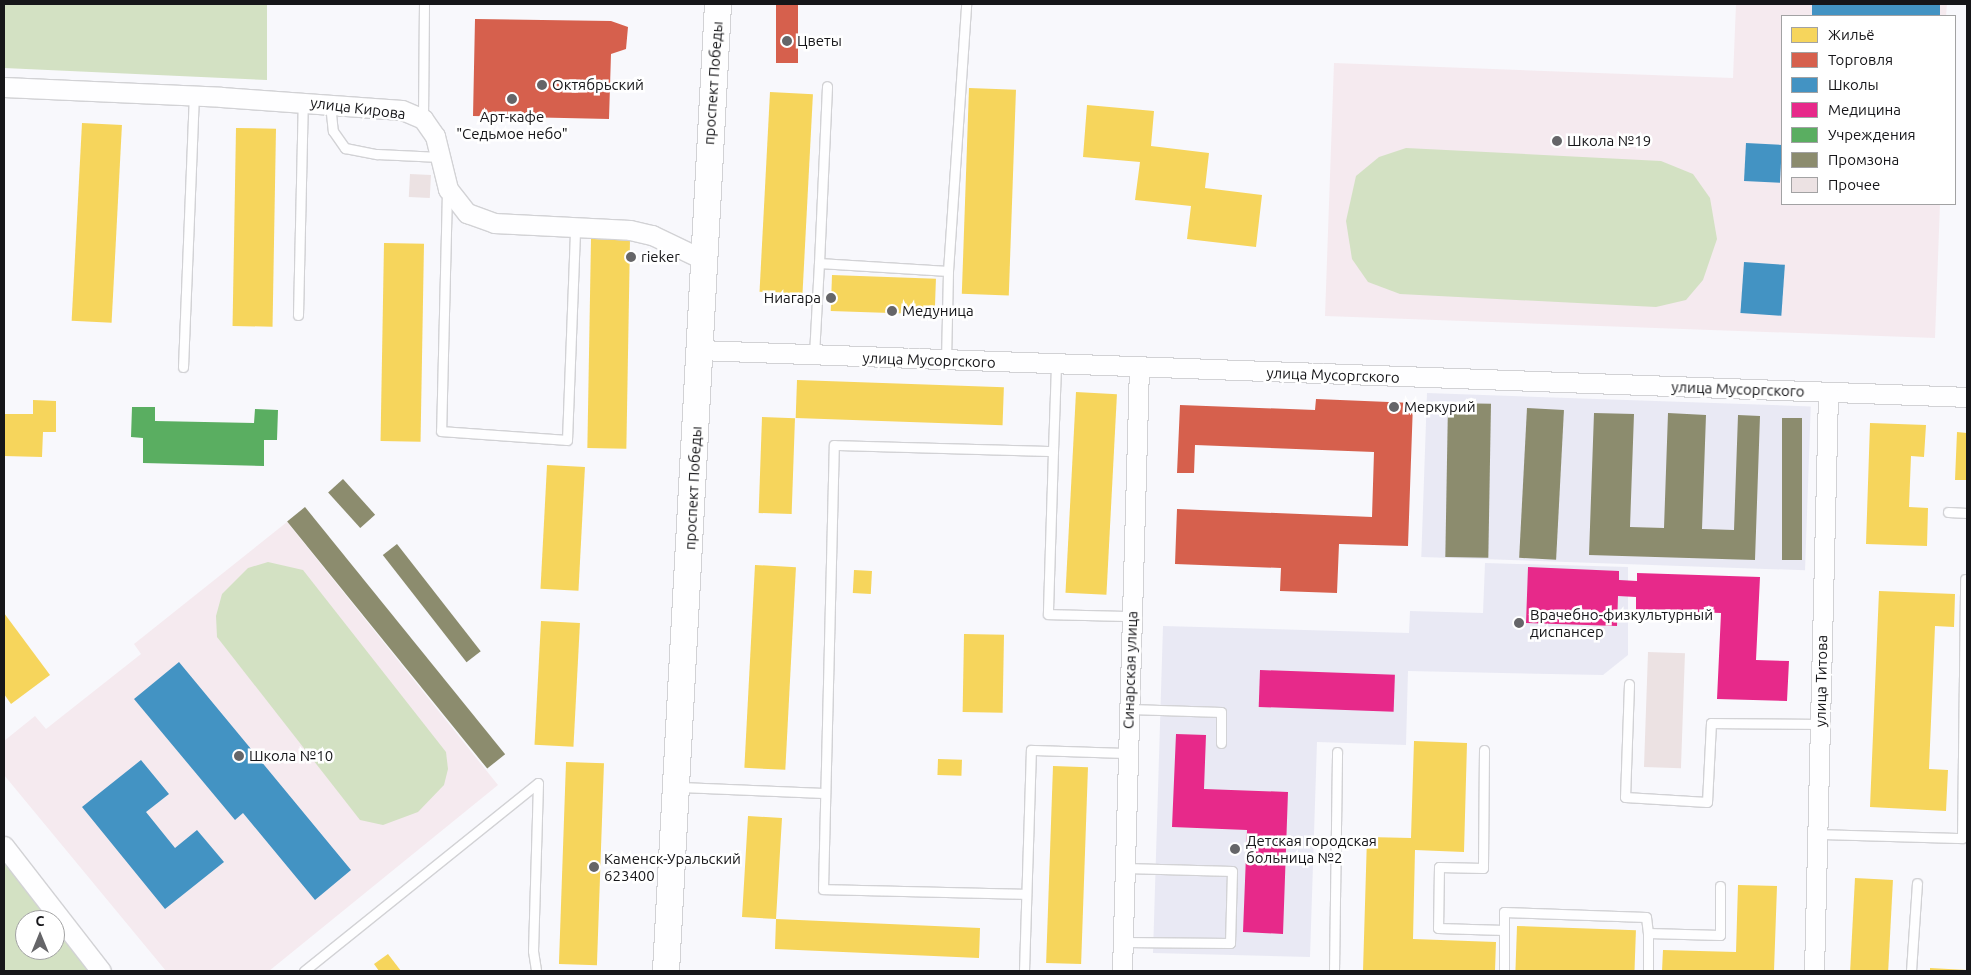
<!DOCTYPE html>
<meta charset="utf-8">
<style>
body{margin:0}
#map{position:relative;width:1971px;height:975px;overflow:hidden;background:#f8f8fc;font-family:Ubuntu,sans-serif}
div>[style]{position:absolute}
.built>*{inset:0;background:#e9e9f4;transform-origin:0 0}
.education>*{inset:0;background:#f5eaef}
.green>*{inset:0;background:#d3e1c3}
.homes>*{inset:0;background:#f6d55c;transform-origin:0 0}
.shops>*{inset:0;background:#d6604d;transform-origin:0 0}
.schools>*{inset:0;background:#4393c3;transform-origin:0 0}
.health>*{inset:0;background:#e7298a;transform-origin:0 0}
.public>*{inset:0;background:#5aae61}
.industry>*{inset:0;background:#8c8c6e;transform-origin:0 0}
.building>*{inset:0;background:#ece2e3;transform-origin:0 0}
.roads{filter:drop-shadow(1px 0 #d2d2d5) drop-shadow(-1px 0 #d2d2d5) drop-shadow(0 1px #d2d2d5) drop-shadow(0 -1px #d2d2d5)}
.lane>*{height:9px;margin:-4.5px;padding:0 4.5px;transform-origin:4.5px;border-radius:4.5px;background:#fefeff}
.street>*{height:19px;margin:-9.5px;padding:0 9.5px;transform-origin:9.5px;border-radius:9.5px;background:#fefeff}
.secondary>*{height:26px;margin:-13px;padding:0 13px;transform-origin:13px;border-radius:13px;background:#fefeff}
.dots>*{width:14px;height:14px;translate:-50% -50%;box-sizing:border-box;border:2px solid #fff;border-radius:50%}
span{translate:-50% -50%;white-space:nowrap;text-align:center;line-height:1.15;-webkit-text-stroke:5px #fff;paint-order:stroke}
.poi-label{font-size:15px;color:#161619}
.left{translate:0 -50%;text-align:left}
.right{translate:-100% -50%;text-align:right}
.street-label{font-size:15px;color:#161619}
.frame{position:absolute;inset:0;border:5px solid #161619;pointer-events:none}
.legend{position:absolute;left:1781px;top:15px;width:175px;height:190px;box-sizing:border-box;background:#fff;border:1px solid #a2a2a3;margin:0;padding:6px 9px;list-style:none;font-size:15px;color:#161619}
.legend li{display:flex;align-items:center;gap:10px;height:25px}
.legend b{width:25px;border:1px solid #a2a2a3}
.north{position:absolute;left:15px;top:910px;width:50px;height:50px;box-sizing:border-box;background:#fff;border:1px solid #a2a2a3;border-radius:50%;rotate:0deg;font-size:14px;font-weight:700;line-height:20px;text-align:center;color:#161619}
.north::after{content:'';display:block;margin:auto;width:18px;height:22px;background:#656568;clip-path:polygon(50% 0,100% 100%,50% 72%,0 100%)}
</style>
<div id="map">
<div class="built">
<i style="left:1427px;top:393px;width:384px;height:164px;rotate:2deg"></i>
<i style="clip-path:polygon(1485px 563px,1628px 567px,1628px 655px,1603px 675px,1408px 671px,1406px 745px,1317px 742px,1310px 957px,1153px 953px,1163px 626px,1409px 633px,1410px 611px,1483px 613px)"></i>
</div>
<div class="education">
<i style="clip-path:polygon(1736px 4px,1947px 4px,1946px 16px,1782px 16px,1782px 204px,1940px 204px,1935px 338px,1325px 316px,1334px 63px,1733px 78px)"></i>
<i style="clip-path:polygon(287px 522px,498px 785px,269px 971px,166px 971px,4px 775px,4px 741px,35px 716px,46px 729px,141px 654px,134px 644px)"></i>
</div>
<div class="green">
<i style="clip-path:polygon(4px 4px,267px 4px,267px 80px,4px 68px)"></i>
<i style="clip-path:polygon(1406px 148px,1661px 161px,1693px 174px,1710px 198px,1717px 239px,1703px 280px,1686px 300px,1656px 307px,1400px 294px,1368px 282px,1352px 259px,1346px 221px,1356px 176px,1379px 157px)"></i>
<i style="clip-path:polygon(268px 562px,303px 570px,446px 752px,448px 769px,444px 785px,418px 812px,383px 825px,360px 820px,217px 637px,216px 616px,222px 594px,248px 568px)"></i>
<i style="clip-path:polygon(4px 856px,52px 920px,25px 920px,25px 950px,55px 950px,55px 925px,90px 971px,4px 971px)"></i>
</div>
<div class="homes">
<i style="left:969px;top:88px;width:47px;height:206px;rotate:2deg"></i>
<i style="left:770px;top:92px;width:43px;height:200px;rotate:3deg"></i>
<i style="clip-path:polygon(1087px 105px,1154px 111px,1151px 146px,1209px 153px,1205px 188px,1262px 195px,1256px 247px,1187px 239px,1191px 206px,1135px 200px,1140px 162px,1083px 157px)"></i>
<i style="left:82px;top:123px;width:40px;height:198px;rotate:3deg"></i>
<i style="left:236px;top:128px;width:40px;height:198px;rotate:1deg"></i>
<i style="left:591px;top:239px;width:39px;height:209px;rotate:1deg"></i>
<i style="left:384px;top:243px;width:40px;height:198px;rotate:1deg"></i>
<i style="left:832px;top:275px;width:104px;height:36px;rotate:2deg"></i>
<i style="left:797px;top:380px;width:207px;height:38px;rotate:2deg"></i>
<i style="left:1076px;top:392px;width:41px;height:201px;rotate:3deg"></i>
<i style="clip-path:polygon(33px 400px,56px 401px,56px 432px,43px 432px,42px 457px,4px 456px,4px 414px,33px 414px)"></i>
<i style="left:762px;top:417px;width:33px;height:96px;rotate:2deg"></i>
<i style="clip-path:polygon(1870px 423px,1926px 425px,1924px 457px,1911px 456px,1909px 507px,1928px 508px,1927px 546px,1866px 544px)"></i>
<i style="clip-path:polygon(1957px 432px,1967px 433px,1967px 480px,1955px 480px)"></i>
<i style="left:547px;top:465px;width:38px;height:124px;rotate:3deg"></i>
<i style="left:755px;top:565px;width:41px;height:203px;rotate:3deg"></i>
<i style="left:854px;top:570px;width:18px;height:23px;rotate:3deg"></i>
<i style="clip-path:polygon(1879px 591px,1955px 594px,1954px 627px,1935px 626px,1929px 769px,1948px 770px,1946px 811px,1870px 807px)"></i>
<i style="clip-path:polygon(4px 613px,50px 675px,11px 704px,4px 694px)"></i>
<i style="left:541px;top:621px;width:39px;height:124px;rotate:3deg"></i>
<i style="left:964px;top:634px;width:40px;height:78px;rotate:1deg"></i>
<i style="clip-path:polygon(1414px 741px,1467px 743px,1464px 852px,1415px 850px,1413px 939px,1496px 942px,1495px 971px,1363px 971px,1367px 837px,1411px 838px)"></i>
<i style="left:938px;top:759px;width:24px;height:16px;rotate:2deg"></i>
<i style="left:566px;top:762px;width:38px;height:202px;rotate:2deg"></i>
<i style="left:1053px;top:766px;width:35px;height:197px;rotate:2deg"></i>
<i style="clip-path:polygon(748px 816px,782px 818px,776px 919px,980px 928px,979px 958px,775px 949px,776px 919px,742px 917px)"></i>
<i style="left:1855px;top:878px;width:38px;height:93px;rotate:3deg"></i>
<i style="clip-path:polygon(1738px 885px,1777px 886px,1774px 971px,1662px 971px,1663px 950px,1736px 952px)"></i>
<i style="left:1517px;top:926px;width:119px;height:45px;rotate:2deg"></i>
<i style="clip-path:polygon(388px 954px,401px 971px,379px 971px,374px 964px)"></i>
<i style="clip-path:polygon(1930px 968px,1967px 970px,1967px 971px,1930px 971px)"></i>
</div>
<div class="shops">
<i style="left:776px;top:4px;width:22px;height:59px"></i>
<i style="clip-path:polygon(475px 19px,611px 21px,628px 27px,626px 49px,611px 54px,609px 119px,473px 116px)"></i>
<i style="clip-path:polygon(1316px 399px,1413px 403px,1408px 546px,1339px 544px,1337px 593px,1280px 591px,1281px 568px,1175px 564px,1177px 509px,1372px 517px,1374px 452px,1195px 445px,1194px 473px,1177px 473px,1180px 405px,1315px 410px)"></i>
</div>
<div class="schools">
<i style="left:1812px;top:4px;width:128px;height:12px"></i>
<i style="left:1746px;top:143px;width:36px;height:38px;rotate:3deg"></i>
<i style="left:1744px;top:262px;width:41px;height:51px;rotate:4deg"></i>
<i style="clip-path:polygon(179px 662px,351px 870px,315px 900px,243px 813px,235px 820px,134px 699px)"></i>
<i style="clip-path:polygon(141px 760px,169px 794px,146px 812px,175px 848px,197px 830px,224px 862px,165px 909px,82px 807px)"></i>
</div>
<div class="health">
<i style="clip-path:polygon(1528px 567px,1619px 571px,1619px 580px,1637px 581px,1637px 573px,1760px 577px,1756px 660px,1789px 661px,1787px 701px,1717px 699px,1721px 613px,1636px 610px,1636px 597px,1618px 596px,1617px 626px,1526px 623px)"></i>
<i style="left:1260px;top:670px;width:135px;height:37px;rotate:2deg"></i>
<i style="clip-path:polygon(1176px 734px,1206px 735px,1204px 789px,1288px 792px,1283px 934px,1243px 932px,1247px 830px,1172px 827px)"></i>
</div>
<div class="public">
<i style="clip-path:polygon(132px 407px,155px 407px,155px 421px,254px 423px,255px 409px,278px 410px,277px 440px,264px 440px,264px 466px,143px 463px,143px 438px,131px 437px)"></i>
</div>
<div class="industry">
<i style="left:1448px;top:403px;width:43px;height:154px;rotate:1deg"></i>
<i style="left:1527px;top:408px;width:37px;height:150px;rotate:3deg"></i>
<i style="clip-path:polygon(1594px 413px,1634px 414px,1630px 527px,1664px 528px,1668px 413px,1706px 415px,1702px 529px,1734px 530px,1738px 415px,1760px 416px,1755px 560px,1589px 555px)"></i>
<i style="left:1782px;top:418px;width:20px;height:142px"></i>
<i style="left:343px;top:479px;width:48px;height:20px;rotate:48deg"></i>
<i style="left:305px;top:507px;width:318px;height:23px;rotate:51deg"></i>
<i style="left:397px;top:544px;width:136px;height:18px;rotate:52deg"></i>
</div>
<div class="building">
<i style="left:410px;top:174px;width:21px;height:23px;rotate:3deg"></i>
<i style="left:1648px;top:652px;width:37px;height:115px;rotate:2deg"></i>
</div>
<div class="roads">
<div class="lane">
<i style="left:330px;top:104px;width:27px;rotate:84deg"></i>
<i style="left:333px;top:131px;width:21px;rotate:55deg"></i>
<i style="left:345px;top:148px;width:33px;rotate:11deg"></i>
<i style="left:377px;top:154px;width:63px;rotate:2.7deg"></i>
<i style="left:423px;top:118px;width:114px;rotate:-89.5deg"></i>
<i style="left:447px;top:191px;width:240px;rotate:91.4deg"></i>
<i style="left:441px;top:431px;width:126px;rotate:4.1deg"></i>
<i style="left:567px;top:440px;width:213px;rotate:-87.8deg"></i>
<i style="left:819px;top:263px;width:177px;rotate:-87.4deg"></i>
<i style="left:298px;top:315px;width:213px;rotate:-88.7deg"></i>
<i style="left:814px;top:355px;width:92px;rotate:-86.9deg"></i>
<i style="left:819px;top:263px;width:129px;rotate:3.5deg"></i>
<i style="left:946px;top:360px;width:89px;rotate:-88.7deg"></i>
<i style="left:948px;top:271px;width:268px;rotate:-86.1deg"></i>
<i style="left:183px;top:367px;width:272px;rotate:-87.7deg"></i>
<i style="left:1053px;top:451px;width:87px;rotate:-88deg"></i>
<i style="left:1948px;top:512px;width:19px;rotate:3deg"></i>
<i style="left:1629px;top:684px;width:113px;rotate:92deg"></i>
<i style="left:1625px;top:797px;width:82px;rotate:3.5deg"></i>
<i style="left:1707px;top:802px;width:79px;rotate:-87.1deg"></i>
<i style="left:1711px;top:723px;width:109px;rotate:0.5deg"></i>
<i style="left:1130px;top:709px;width:91px;rotate:1.9deg"></i>
<i style="left:1221px;top:712px;width:31px;rotate:90deg"></i>
<i style="left:1484px;top:750px;width:118px;rotate:90.5deg"></i>
<i style="left:1483px;top:868px;width:44px;rotate:-178.7deg"></i>
<i style="left:1439px;top:867px;width:61px;rotate:90.9deg"></i>
<i style="left:1438px;top:928px;width:66px;rotate:1.7deg"></i>
<i style="left:1504px;top:930px;width:41px;rotate:90deg"></i>
<i style="left:679px;top:787px;width:146px;rotate:2.4deg"></i>
<i style="left:1818px;top:834px;width:144px;rotate:1.6deg"></i>
<i style="left:1962px;top:838px;width:259px;rotate:-89.3deg"></i>
<i style="left:1026px;top:894px;width:203px;rotate:-178.6deg"></i>
<i style="left:823px;top:889px;width:444px;rotate:-88.6deg"></i>
<i style="left:834px;top:445px;width:219px;rotate:1.6deg"></i>
<i style="left:1053px;top:451px;width:163px;rotate:91.8deg"></i>
<i style="left:1048px;top:614px;width:84px;rotate:1.4deg"></i>
<i style="left:1504px;top:930px;width:18px;rotate:-90deg"></i>
<i style="left:1504px;top:912px;width:142px;rotate:2deg"></i>
<i style="left:1646px;top:917px;width:16px;rotate:83deg"></i>
<i style="left:1123px;top:942px;width:107px;rotate:0.5deg"></i>
<i style="left:1230px;top:943px;width:72px;rotate:-88.4deg"></i>
<i style="left:1232px;top:871px;width:107px;rotate:-178.4deg"></i>
<i style="left:304px;top:971px;width:300px;rotate:-38.8deg"></i>
<i style="left:538px;top:783px;width:168px;rotate:91.7deg"></i>
<i style="left:533px;top:951px;width:20px;rotate:81deg"></i>
<i style="left:1024px;top:971px;width:221px;rotate:-88.2deg"></i>
<i style="left:1031px;top:750px;width:97px;rotate:1.8deg"></i>
<i style="left:1334px;top:971px;width:219px;rotate:-89.2deg"></i>
<i style="left:1648px;top:971px;width:38px;rotate:-90deg"></i>
<i style="left:1648px;top:933px;width:72px;rotate:1.6deg"></i>
<i style="left:1720px;top:935px;width:49px;rotate:-90deg"></i>
<i style="left:1911px;top:971px;width:88px;rotate:-86.1deg"></i>
</div>
<div class="street">
<i style="left:4px;top:87px;width:217px;rotate:2.6deg"></i>
<i style="left:221px;top:97px;width:181px;rotate:4.1deg"></i>
<i style="left:402px;top:110px;width:23px;rotate:23deg"></i>
<i style="left:423px;top:119px;width:21px;rotate:55deg"></i>
<i style="left:435px;top:136px;width:55px;rotate:76.2deg"></i>
<i style="left:448px;top:189px;width:31px;rotate:52deg"></i>
<i style="left:467px;top:213px;width:29px;rotate:20deg"></i>
<i style="left:494px;top:223px;width:136px;rotate:2.9deg"></i>
<i style="left:630px;top:230px;width:23px;rotate:13deg"></i>
<i style="left:652px;top:235px;width:55px;rotate:25.6deg"></i>
<i style="left:699px;top:350px;width:1269px;rotate:2.12deg"></i>
<i style="left:4px;top:846px;width:158px;rotate:52.2deg"></i>
<i style="left:1122px;top:971px;width:603px;rotate:-88.39deg"></i>
<i style="left:1814px;top:971px;width:579px;rotate:-88.61deg"></i>
</div>
<div class="secondary">
<i style="left:666px;top:971px;width:968px;rotate:-86.92deg"></i>
</div>
</div>
<div class="dots">
<i style="left:787px;top:41px;background:#656568"></i>
<i style="left:542px;top:85px;background:#656568"></i>
<i style="left:512px;top:99px;background:#656568"></i>
<i style="left:1557px;top:141px;background:#656568"></i>
<i style="left:631px;top:257px;background:#656568"></i>
<i style="left:831px;top:298px;background:#656568"></i>
<i style="left:892px;top:311px;background:#656568"></i>
<i style="left:1394px;top:407px;background:#656568"></i>
<i style="left:1519px;top:623px;background:#656568"></i>
<i style="left:239px;top:756px;background:#656568"></i>
<i style="left:1235px;top:849px;background:#656568"></i>
<i style="left:594px;top:867px;background:#656568"></i>
</div>
<div class="poi-label">
<span class="left" style="left:797px;top:41px">Цветы</span>
<span class="left" style="left:552px;top:85px">Октябрьский</span>
<span style="left:512px;top:125px">Арт-кафе<br>"Седьмое небо"</span>
<span class="left" style="left:1567px;top:141px">Школа №19</span>
<span class="left" style="left:641px;top:257px">rieker</span>
<span class="right" style="left:821px;top:298px">Ниагара</span>
<span class="left" style="left:902px;top:311px">Медуница</span>
<span class="left" style="left:1404px;top:407px">Меркурий</span>
<span class="left" style="left:1530px;top:623px">Врачебно-физкультурный<br>диспансер</span>
<span class="left" style="left:249px;top:756px">Школа №10</span>
<span class="left" style="left:1246px;top:849px">Детская городская<br>больница №2</span>
<span class="left" style="left:604px;top:867px">Каменск-Уральский<br>623400</span>
</div>
<div class="street-label">
<span style="left:713px;top:83px;rotate:-86deg">проспект Победы</span>
<span style="left:358px;top:108px;rotate:7deg">улица Кирова</span>
<span style="left:929px;top:360px;rotate:2deg">улица Мусоргского</span>
<span style="left:1333px;top:375px;rotate:2deg">улица Мусоргского</span>
<span style="left:1738px;top:389px;rotate:2deg">улица Мусоргского</span>
<span style="left:693px;top:488px;rotate:-87deg">проспект Победы</span>
<span style="left:1130px;top:670px;rotate:-88deg">Синарская улица</span>
<span style="left:1821px;top:681px;rotate:-89deg">улица Титова</span>
</div>
<div class="frame"></div>
<ul class="legend">
<li><b style="height:14px;background:#f6d55c"></b>Жильё</li>
<li><b style="height:14px;background:#d6604d"></b>Торговля</li>
<li><b style="height:14px;background:#4393c3"></b>Школы</li>
<li><b style="height:14px;background:#e7298a"></b>Медицина</li>
<li><b style="height:14px;background:#5aae61"></b>Учреждения</li>
<li><b style="height:14px;background:#8c8c6e"></b>Промзона</li>
<li><b style="height:14px;background:#ece2e3"></b>Прочее</li>
</ul>
<div class="north">С</div>
</div>
